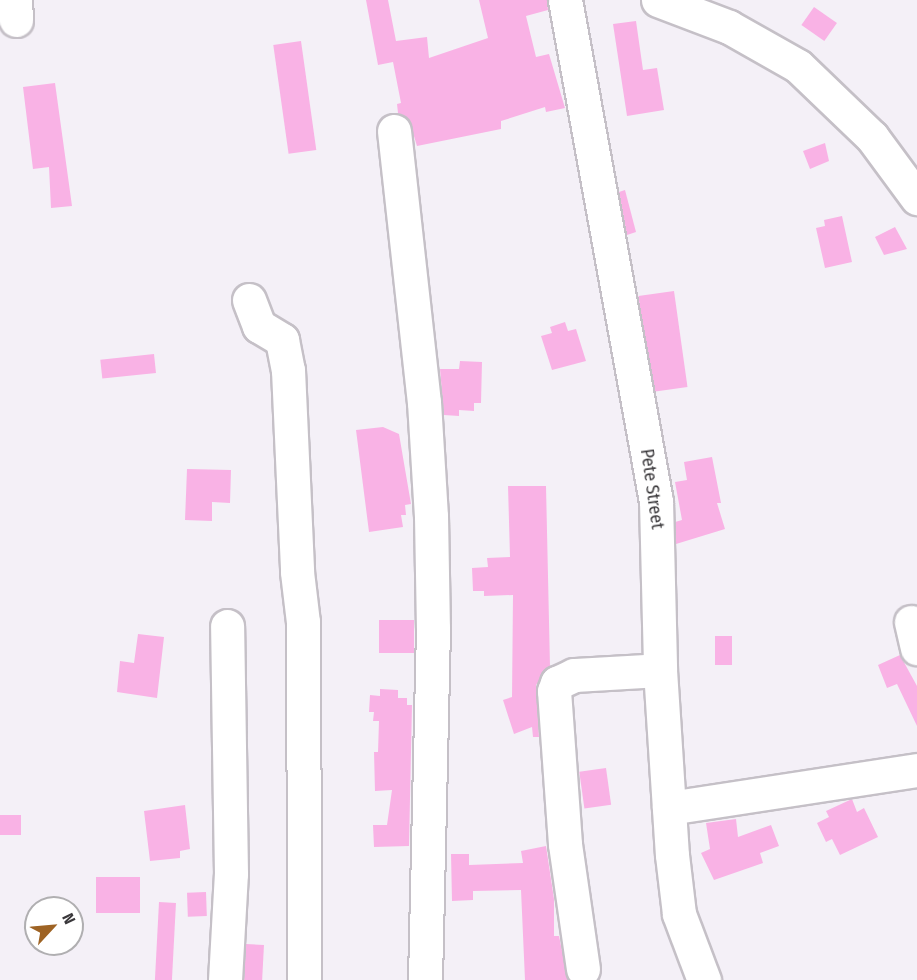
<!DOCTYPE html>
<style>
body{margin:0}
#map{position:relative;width:917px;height:980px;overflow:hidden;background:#f4f0f7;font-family:"Fira Sans Condensed",sans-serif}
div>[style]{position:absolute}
.building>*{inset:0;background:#f9b2e5;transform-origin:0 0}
.roads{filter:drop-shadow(2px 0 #c5c0c7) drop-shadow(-2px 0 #c5c0c7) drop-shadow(0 2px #c5c0c7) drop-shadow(0 -2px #c5c0c7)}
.minor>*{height:33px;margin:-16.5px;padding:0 16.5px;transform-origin:16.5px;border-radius:16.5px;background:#fff}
span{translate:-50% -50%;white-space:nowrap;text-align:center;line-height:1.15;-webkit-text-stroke:6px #fff;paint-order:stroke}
.street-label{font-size:18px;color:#3a383b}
.north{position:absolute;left:24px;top:896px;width:60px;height:60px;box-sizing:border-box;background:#fff;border:2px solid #b0afb1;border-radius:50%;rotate:64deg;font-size:16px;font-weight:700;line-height:24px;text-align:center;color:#3a383b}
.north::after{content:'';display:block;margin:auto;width:21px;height:27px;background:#9e6324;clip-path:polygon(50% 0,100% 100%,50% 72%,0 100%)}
</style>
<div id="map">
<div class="building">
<i style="clip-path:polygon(366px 0,388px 0,396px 41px,427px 37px,429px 58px,488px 38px,479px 0,547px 0,548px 10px,526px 16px,536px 57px,549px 54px,565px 108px,546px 112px,545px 107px,501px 121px,501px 129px,417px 146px,409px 120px,398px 113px,397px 104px,401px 103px,393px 62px,378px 65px)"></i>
<i style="left:814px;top:7px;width:28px;height:22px;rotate:35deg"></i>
<i style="clip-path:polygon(636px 21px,643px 70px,657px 68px,664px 110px,627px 116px,613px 24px)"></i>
<i style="left:301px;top:41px;width:110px;height:28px;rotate:82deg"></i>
<i style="clip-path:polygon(55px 83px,72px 206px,51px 208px,49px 167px,33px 169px,23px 87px)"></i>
<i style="clip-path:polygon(825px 143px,829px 161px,810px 169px,803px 151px)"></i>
<i style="clip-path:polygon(625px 190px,636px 232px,627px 235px,619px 192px)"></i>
<i style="clip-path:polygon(842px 216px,852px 262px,825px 268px,816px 228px,825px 226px,824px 220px)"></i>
<i style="clip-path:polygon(895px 227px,907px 249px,884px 255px,875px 237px)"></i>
<i style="left:674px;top:291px;width:97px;height:36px;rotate:82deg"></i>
<i style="clip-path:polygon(565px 322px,568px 331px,576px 329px,586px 361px,552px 370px,541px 336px,552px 333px,550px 327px)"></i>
<i style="left:154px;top:354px;width:19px;height:54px;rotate:84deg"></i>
<i style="clip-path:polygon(460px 361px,482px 362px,481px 403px,474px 403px,474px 411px,459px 410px,459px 416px,444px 415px,440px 369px,459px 369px)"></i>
<i style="clip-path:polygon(383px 427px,399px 434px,411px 504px,405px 505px,406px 515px,401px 515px,403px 527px,369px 532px,356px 430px)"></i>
<i style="clip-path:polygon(712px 457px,721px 503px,717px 503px,725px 529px,676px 544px,675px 522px,682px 520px,675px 482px,687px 480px,684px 462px)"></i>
<i style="clip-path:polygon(187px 469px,231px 470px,230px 503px,212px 502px,212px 521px,185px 520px)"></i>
<i style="clip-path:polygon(508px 486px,546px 486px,550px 666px,536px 685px,539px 737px,533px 737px,532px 727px,514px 734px,503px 700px,512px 697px,513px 595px,484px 596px,484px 591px,473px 591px,472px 568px,488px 567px,487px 558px,510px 557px)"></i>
<i style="left:414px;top:620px;width:33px;height:35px;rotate:90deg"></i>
<i style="clip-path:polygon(138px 634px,164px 637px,157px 698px,117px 692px,120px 661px,134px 663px)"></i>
<i style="left:715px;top:636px;width:17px;height:29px"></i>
<i style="clip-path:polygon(900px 655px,917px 686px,917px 726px,897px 684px,887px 688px,878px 665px)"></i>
<i style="clip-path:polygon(380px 689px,398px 690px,398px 698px,407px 698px,407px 705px,412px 705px,409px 846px,374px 847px,373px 825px,387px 825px,392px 790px,375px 791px,374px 752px,378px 752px,379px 721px,373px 721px,374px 712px,369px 712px,370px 695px,380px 696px)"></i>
<i style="left:606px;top:768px;width:37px;height:27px;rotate:82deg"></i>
<i style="clip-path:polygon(852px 799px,857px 812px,864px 808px,878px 837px,840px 855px,832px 839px,826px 842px,817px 823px,829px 817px,826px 811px)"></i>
<i style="clip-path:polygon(185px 805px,190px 849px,180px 851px,180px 858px,150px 861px,144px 811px)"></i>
<i style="left:0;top:815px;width:21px;height:20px"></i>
<i style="clip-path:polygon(736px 819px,738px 837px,771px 825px,779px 846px,760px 853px,763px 863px,714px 880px,701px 853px,710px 849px,706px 823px)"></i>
<i style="clip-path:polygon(546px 846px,554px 899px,554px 936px,559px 936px,568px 980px,525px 980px,521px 890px,473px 891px,473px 900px,452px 901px,451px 854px,469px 854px,469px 865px,523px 863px,521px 851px)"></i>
<i style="left:96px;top:877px;width:44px;height:36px"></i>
<i style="left:206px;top:892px;width:24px;height:19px;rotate:88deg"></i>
<i style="left:159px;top:902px;width:17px;height:78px;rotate:3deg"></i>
<i style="left:246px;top:944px;width:18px;height:36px;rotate:3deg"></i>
</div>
<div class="roads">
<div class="minor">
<i style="left:15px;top:0;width:20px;rotate:87deg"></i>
<i style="left:565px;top:0;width:509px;rotate:79.71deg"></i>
<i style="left:656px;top:501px;width:169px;rotate:88.6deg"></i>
<i style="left:660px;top:670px;width:185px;rotate:86.3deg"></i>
<i style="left:672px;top:855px;width:59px;rotate:83.2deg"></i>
<i style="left:679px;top:914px;width:71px;rotate:69.3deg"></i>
<i style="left:658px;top:0;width:76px;rotate:20.8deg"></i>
<i style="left:729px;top:27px;width:79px;rotate:29.5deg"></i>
<i style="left:798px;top:66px;width:103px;rotate:43.8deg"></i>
<i style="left:872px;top:137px;width:76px;rotate:53.6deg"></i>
<i style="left:394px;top:131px;width:273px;rotate:83.7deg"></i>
<i style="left:424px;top:402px;width:114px;rotate:86.5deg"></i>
<i style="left:431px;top:516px;width:112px;rotate:89deg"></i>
<i style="left:433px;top:628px;width:352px;rotate:91.3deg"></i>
<i style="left:249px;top:300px;width:28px;rotate:69deg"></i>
<i style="left:259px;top:326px;width:27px;rotate:31deg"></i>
<i style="left:282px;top:340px;width:31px;rotate:79deg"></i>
<i style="left:288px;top:370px;width:202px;rotate:87.4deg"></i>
<i style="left:297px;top:572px;width:50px;rotate:83.2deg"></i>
<i style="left:303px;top:622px;width:358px;rotate:89.8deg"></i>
<i style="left:911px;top:622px;width:27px;rotate:77deg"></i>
<i style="left:669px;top:808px;width:251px;rotate:-8.7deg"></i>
<i style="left:583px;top:969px;width:126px;rotate:-98.2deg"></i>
<i style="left:565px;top:844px;width:153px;rotate:-94.1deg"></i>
<i style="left:554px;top:691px;width:9px;rotate:-69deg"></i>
<i style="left:557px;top:683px;width:19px;rotate:-25deg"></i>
<i style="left:574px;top:675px;width:86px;rotate:-3.3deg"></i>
<i style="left:225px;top:980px;width:106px;rotate:-86.8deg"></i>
<i style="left:231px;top:874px;width:248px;rotate:-90.9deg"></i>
</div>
</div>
<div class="street-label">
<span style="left:652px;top:489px;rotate:82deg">Pete Street</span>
</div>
<div class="north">N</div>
</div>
